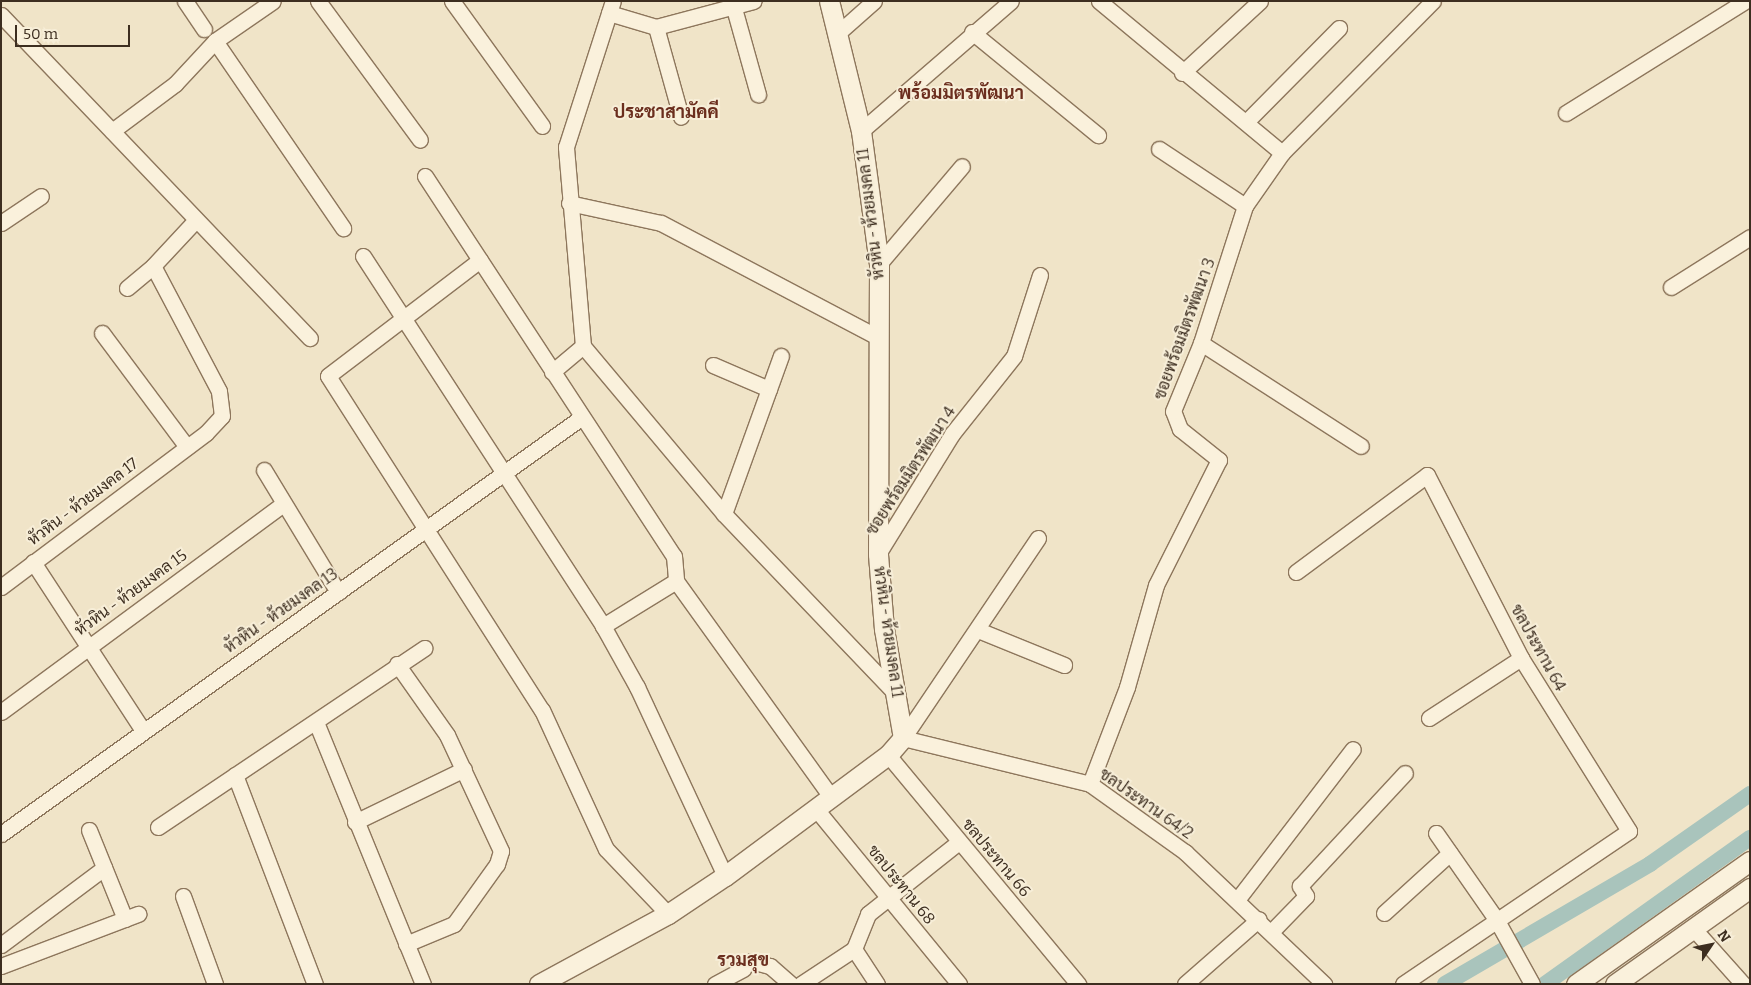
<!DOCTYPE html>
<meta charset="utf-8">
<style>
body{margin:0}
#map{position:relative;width:1751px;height:985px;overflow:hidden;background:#f0e4c8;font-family:Bitter,Sarabun,serif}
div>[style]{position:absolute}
.canal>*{height:16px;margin:-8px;padding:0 8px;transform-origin:8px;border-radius:8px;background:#a9c4bc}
.roads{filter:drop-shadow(1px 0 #8d765c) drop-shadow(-1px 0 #8d765c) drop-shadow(0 1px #8d765c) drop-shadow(0 -1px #8d765c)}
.minor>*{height:15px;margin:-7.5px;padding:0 7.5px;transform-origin:7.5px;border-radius:7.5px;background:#faf1dc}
.tertiary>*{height:19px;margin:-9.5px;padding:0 9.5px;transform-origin:9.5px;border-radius:9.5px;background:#faf1dc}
span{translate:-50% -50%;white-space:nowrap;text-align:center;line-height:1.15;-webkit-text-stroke:4px #f7eed8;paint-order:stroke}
.street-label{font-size:16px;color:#3d2e20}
.neighbourhood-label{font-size:18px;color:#6b2e1e;font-weight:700}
.frame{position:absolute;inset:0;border:2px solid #3d2e20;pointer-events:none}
.north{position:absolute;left:1686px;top:920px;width:50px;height:50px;-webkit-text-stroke:4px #f7eed8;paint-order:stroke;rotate:56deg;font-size:14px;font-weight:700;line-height:20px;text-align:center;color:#3d2e20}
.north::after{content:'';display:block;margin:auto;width:18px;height:22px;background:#3d2e20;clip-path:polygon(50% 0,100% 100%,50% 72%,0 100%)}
.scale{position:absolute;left:15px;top:25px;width:115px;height:22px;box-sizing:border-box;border:2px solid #3d2e20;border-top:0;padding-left:6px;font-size:15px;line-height:18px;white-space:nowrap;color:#3d2e20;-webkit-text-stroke:4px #f7eed8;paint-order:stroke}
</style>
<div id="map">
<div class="canal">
<i style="left:1445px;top:984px;width:238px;rotate:-30.3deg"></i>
<i style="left:1650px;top:864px;width:122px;rotate:-35deg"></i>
<i style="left:1545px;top:984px;width:252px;rotate:-35.5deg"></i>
</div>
<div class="roads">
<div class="minor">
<i style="left:185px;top:1px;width:34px;rotate:56deg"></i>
<i style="left:318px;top:1px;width:172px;rotate:53.7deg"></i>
<i style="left:452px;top:1px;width:154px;rotate:54.2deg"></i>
<i style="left:732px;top:1px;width:97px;rotate:74.4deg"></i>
<i style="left:1099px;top:1px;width:238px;rotate:39.7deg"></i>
<i style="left:609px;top:13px;width:49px;rotate:16.6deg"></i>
<i style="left:656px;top:27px;width:101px;rotate:-14.9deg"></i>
<i style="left:1px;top:15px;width:447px;rotate:46.3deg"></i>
<i style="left:656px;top:27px;width:93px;rotate:74.5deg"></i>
<i style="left:972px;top:32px;width:163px;rotate:39.3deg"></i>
<i style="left:838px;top:33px;width:48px;rotate:-41.6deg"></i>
<i style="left:215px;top:41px;width:227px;rotate:55.6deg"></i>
<i style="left:1182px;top:73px;width:106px;rotate:-42.7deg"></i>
<i style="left:1566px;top:113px;width:211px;rotate:-32deg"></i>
<i style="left:1247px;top:121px;width:131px;rotate:-45.3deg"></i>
<i style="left:112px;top:131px;width:79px;rotate:-36.7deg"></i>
<i style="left:175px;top:84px;width:59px;rotate:-47.1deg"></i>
<i style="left:215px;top:41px;width:70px;rotate:-34.6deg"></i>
<i style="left:861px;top:131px;width:198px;rotate:-40.9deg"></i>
<i style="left:1159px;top:149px;width:103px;rotate:33.5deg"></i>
<i style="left:425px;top:176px;width:454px;rotate:56.8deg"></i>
<i style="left:674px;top:556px;width:25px;rotate:85deg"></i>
<i style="left:676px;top:581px;width:86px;rotate:148.3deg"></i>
<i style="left:603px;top:626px;width:70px;rotate:60.9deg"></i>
<i style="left:637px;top:687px;width:208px;rotate:65deg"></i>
<i style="left:569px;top:203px;width:94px;rotate:12.3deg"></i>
<i style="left:661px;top:223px;width:246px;rotate:27.8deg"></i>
<i style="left:1px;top:223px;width:48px;rotate:-34deg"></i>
<i style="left:363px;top:256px;width:441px;rotate:57deg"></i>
<i style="left:480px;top:260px;width:191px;rotate:142.7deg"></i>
<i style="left:328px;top:376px;width:397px;rotate:57.4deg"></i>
<i style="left:542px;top:710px;width:153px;rotate:65.3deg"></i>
<i style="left:606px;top:849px;width:90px;rotate:46.4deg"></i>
<i style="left:879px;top:264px;width:128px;rotate:-49.7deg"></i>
<i style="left:1671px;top:287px;width:93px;rotate:-32.3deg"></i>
<i style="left:127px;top:288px;width:34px;rotate:-40deg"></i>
<i style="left:102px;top:333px;width:142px;rotate:53.3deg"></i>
<i style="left:1201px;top:343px;width:190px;rotate:32.8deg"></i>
<i style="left:583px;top:346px;width:219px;rotate:50deg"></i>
<i style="left:724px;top:514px;width:249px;rotate:46.3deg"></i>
<i style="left:713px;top:365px;width:61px;rotate:23.2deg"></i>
<i style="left:552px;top:372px;width:40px;rotate:-40deg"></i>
<i style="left:583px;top:346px;width:200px;rotate:-94.9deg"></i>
<i style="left:566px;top:147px;width:153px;rotate:-72.2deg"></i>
<i style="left:264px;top:470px;width:143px;rotate:58.8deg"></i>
<i style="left:724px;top:514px;width:168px;rotate:-70.2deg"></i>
<i style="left:1038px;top:538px;width:241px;rotate:124deg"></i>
<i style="left:903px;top:738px;width:193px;rotate:13.8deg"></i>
<i style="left:1090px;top:784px;width:117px;rotate:35.6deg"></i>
<i style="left:1185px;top:852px;width:192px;rotate:43.5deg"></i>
<i style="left:878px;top:554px;width:141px;rotate:-58.3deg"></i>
<i style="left:952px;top:434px;width:100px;rotate:-51.5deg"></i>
<i style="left:1014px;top:356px;width:85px;rotate:-72.2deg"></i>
<i style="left:33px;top:562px;width:202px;rotate:56.9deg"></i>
<i style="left:1296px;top:572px;width:163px;rotate:-36.5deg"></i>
<i style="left:1427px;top:475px;width:206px;rotate:62.8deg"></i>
<i style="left:1521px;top:658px;width:204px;rotate:58deg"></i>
<i style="left:1629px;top:831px;width:273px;rotate:145.9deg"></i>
<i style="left:676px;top:581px;width:266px;rotate:54.3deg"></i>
<i style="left:1px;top:587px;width:256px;rotate:-36.9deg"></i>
<i style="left:206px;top:433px;width:23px;rotate:-47deg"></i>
<i style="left:222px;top:416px;width:25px;rotate:-97deg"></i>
<i style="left:219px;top:391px;width:141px;rotate:-117.8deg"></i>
<i style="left:153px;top:266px;width:62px;rotate:-47deg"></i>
<i style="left:978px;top:630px;width:93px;rotate:22.1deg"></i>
<i style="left:397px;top:664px;width:87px;rotate:54.8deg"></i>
<i style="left:447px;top:735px;width:128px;rotate:65deg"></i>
<i style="left:501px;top:851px;width:14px;rotate:107deg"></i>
<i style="left:497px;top:864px;width:74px;rotate:125.6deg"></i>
<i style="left:454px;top:924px;width:52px;rotate:157.4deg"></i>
<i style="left:1px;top:712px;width:349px;rotate:-36.4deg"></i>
<i style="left:1429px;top:718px;width:110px;rotate:-33.1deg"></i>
<i style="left:316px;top:722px;width:283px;rotate:67.8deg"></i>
<i style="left:888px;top:755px;width:298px;rotate:50.3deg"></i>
<i style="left:235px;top:775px;width:224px;rotate:69.1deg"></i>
<i style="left:1090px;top:784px;width:104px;rotate:-69.1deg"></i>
<i style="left:1127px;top:687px;width:106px;rotate:-74.1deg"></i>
<i style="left:1156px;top:585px;width:140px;rotate:-63.3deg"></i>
<i style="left:1219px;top:460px;width:50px;rotate:-141.5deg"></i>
<i style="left:1180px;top:429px;width:19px;rotate:-111deg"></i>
<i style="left:1173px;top:411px;width:74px;rotate:-67.6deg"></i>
<i style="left:1201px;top:343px;width:144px;rotate:-72.2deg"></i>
<i style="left:1245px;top:206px;width:65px;rotate:-55.1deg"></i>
<i style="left:1282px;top:153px;width:214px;rotate:-45.2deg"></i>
<i style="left:816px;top:809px;width:226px;rotate:50.7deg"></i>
<i style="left:355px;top:822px;width:121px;rotate:-25.9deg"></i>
<i style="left:158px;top:827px;width:321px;rotate:-33.9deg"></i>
<i style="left:89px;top:830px;width:96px;rotate:68deg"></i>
<i style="left:1436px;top:833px;width:105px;rotate:55.1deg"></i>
<i style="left:1496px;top:919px;width:74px;rotate:61deg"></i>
<i style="left:1px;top:834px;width:715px;rotate:-35.67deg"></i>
<i style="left:183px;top:896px;width:94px;rotate:70deg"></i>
<i style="left:1237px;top:900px;width:190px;rotate:-52.5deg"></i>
<i style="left:1384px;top:913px;width:89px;rotate:-42.3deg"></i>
<i style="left:1693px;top:928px;width:75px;rotate:48.2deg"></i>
<i style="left:1272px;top:931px;width:49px;rotate:-45.8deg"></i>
<i style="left:1306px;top:896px;width:12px;rotate:-121deg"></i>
<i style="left:1300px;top:886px;width:154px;rotate:-47.1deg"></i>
<i style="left:1px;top:945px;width:129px;rotate:-36.8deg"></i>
<i style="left:751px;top:961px;width:20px;rotate:15deg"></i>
<i style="left:770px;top:966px;width:28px;rotate:41deg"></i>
<i style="left:1px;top:966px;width:147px;rotate:-20.8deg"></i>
<i style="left:715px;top:984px;width:32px;rotate:-28deg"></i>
<i style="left:801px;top:984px;width:64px;rotate:-33.4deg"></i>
<i style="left:877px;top:984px;width:42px;rotate:-123.3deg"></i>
<i style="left:854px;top:949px;width:38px;rotate:-68deg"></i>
<i style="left:868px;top:914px;width:116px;rotate:-38.4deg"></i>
<i style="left:1185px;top:984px;width:98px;rotate:-41.3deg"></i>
</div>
<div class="tertiary">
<i style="left:539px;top:984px;width:147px;rotate:-28.5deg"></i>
<i style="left:668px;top:914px;width:69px;rotate:-33.7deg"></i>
<i style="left:725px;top:876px;width:203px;rotate:-36.6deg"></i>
<i style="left:888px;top:755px;width:23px;rotate:-49deg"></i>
<i style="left:903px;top:738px;width:111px;rotate:-99.9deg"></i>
<i style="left:884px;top:629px;width:75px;rotate:-94.6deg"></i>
<i style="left:878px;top:554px;width:290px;rotate:-89.8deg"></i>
<i style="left:879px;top:264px;width:134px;rotate:-97.7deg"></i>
<i style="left:861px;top:131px;width:134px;rotate:-103.8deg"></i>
<i style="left:1576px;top:984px;width:213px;rotate:-35.3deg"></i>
<i style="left:1615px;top:984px;width:166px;rotate:-35.4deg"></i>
</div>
</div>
<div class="street-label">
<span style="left:871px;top:214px;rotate:-97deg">หัวหิน - ห้วยมงคล 11</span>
<span style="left:1185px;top:329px;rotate:-70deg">ซอยพร้อมมิตรพัฒนา 3</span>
<span style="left:911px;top:471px;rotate:-57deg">ซอยพร้อมมิตรพัฒนา 4</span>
<span style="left:83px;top:502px;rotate:-37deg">หัวหิน - ห้วยมงคล 17</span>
<span style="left:131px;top:593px;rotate:-36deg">หัวหิน - ห้วยมงคล 15</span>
<span style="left:281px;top:611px;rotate:-35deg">หัวหิน - ห้วยมงคล 13</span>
<span style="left:888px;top:632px;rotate:82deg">หัวหิน - ห้วยมงคล 11</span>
<span style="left:1538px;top:648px;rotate:61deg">ชลประทาน 64</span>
<span style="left:1146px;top:804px;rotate:35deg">ชลประทาน 64/2</span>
<span style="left:996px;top:858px;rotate:50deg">ชลประทาน 66</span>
<span style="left:901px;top:885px;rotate:51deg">ชลประทาน 68</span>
</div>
<div class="neighbourhood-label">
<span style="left:961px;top:93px">พร้อมมิตรพัฒนา</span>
<span style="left:666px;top:112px">ประชาสามัคคี</span>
<span style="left:743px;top:960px">รวมสุข</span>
</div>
<div class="frame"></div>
<div class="north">N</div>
<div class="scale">50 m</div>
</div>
